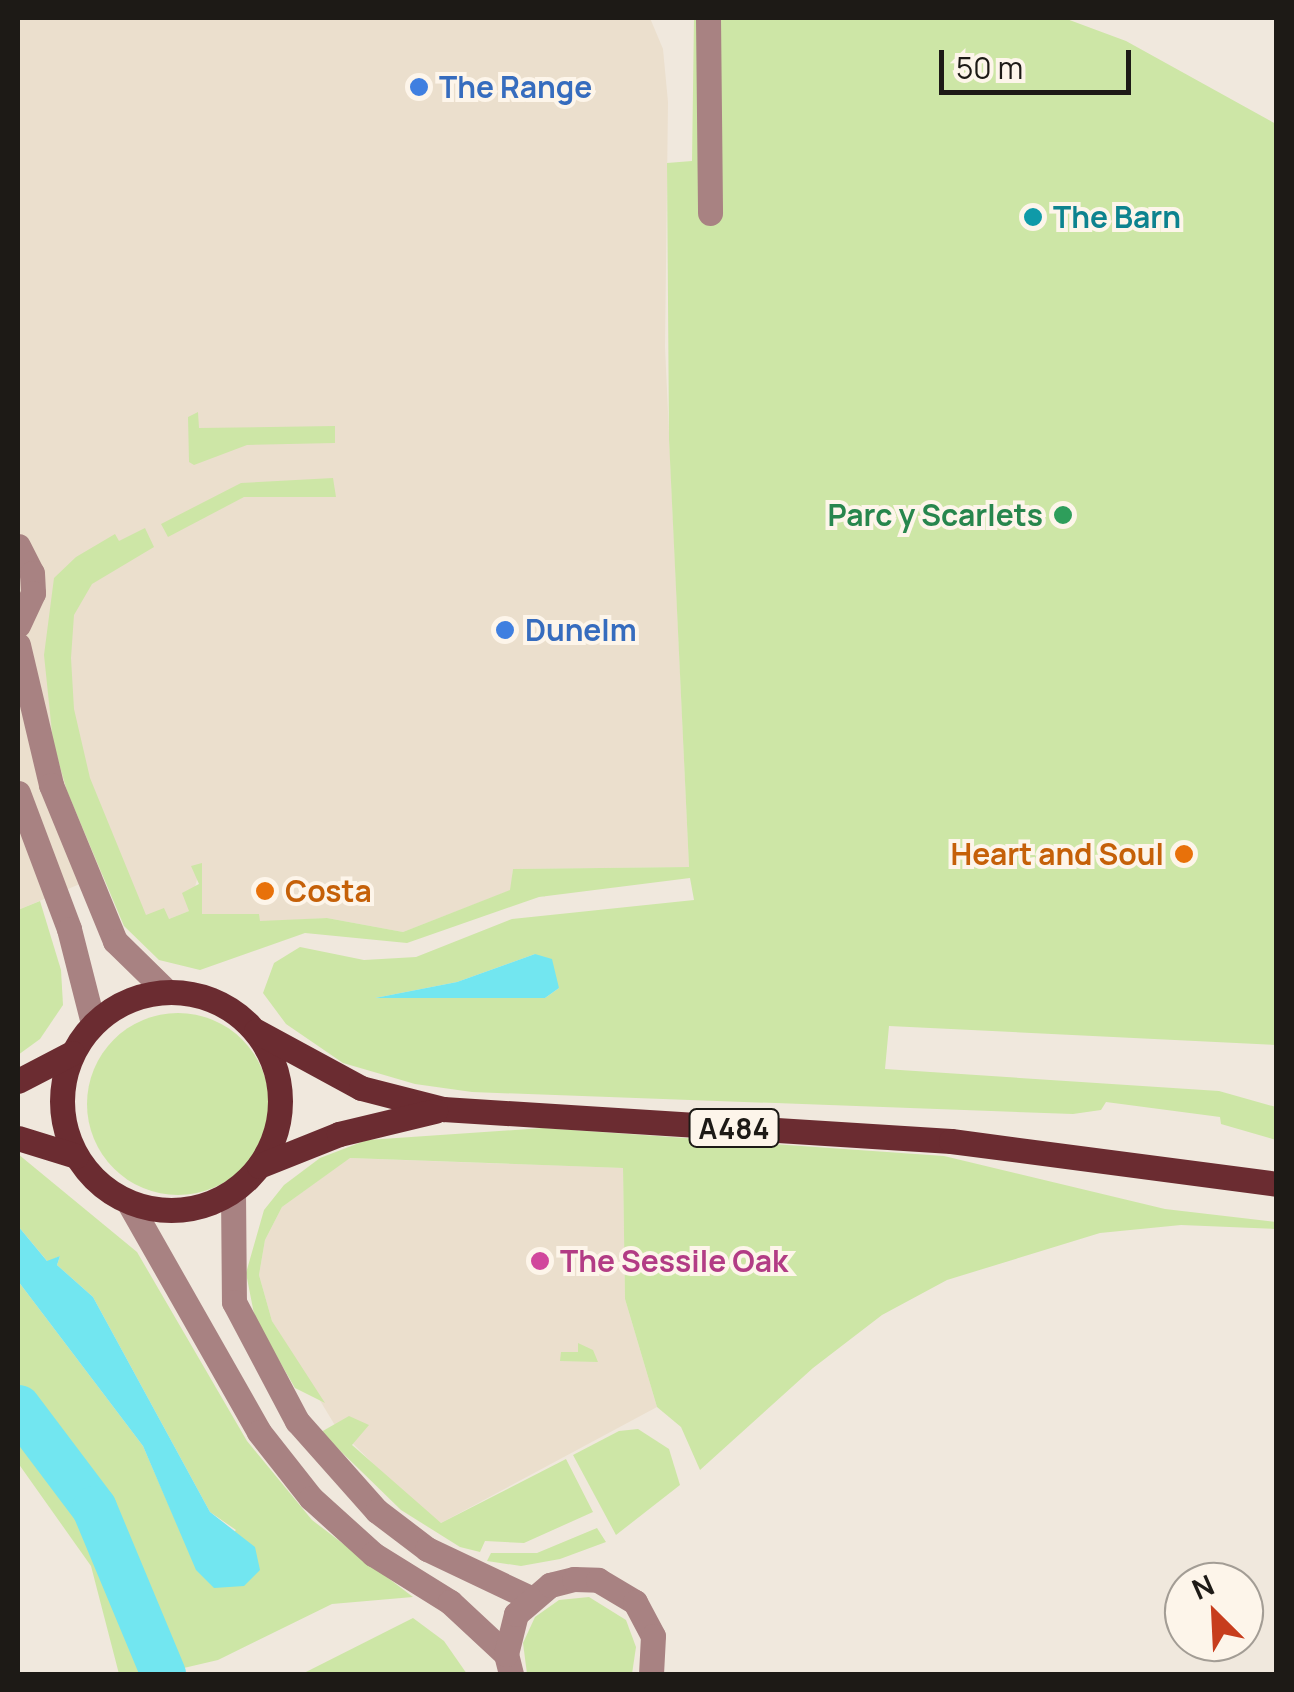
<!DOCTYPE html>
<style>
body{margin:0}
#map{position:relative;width:1294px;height:1692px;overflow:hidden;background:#f0e8dd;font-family:Manrope,sans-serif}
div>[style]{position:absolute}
.built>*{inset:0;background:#ebdfcd}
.green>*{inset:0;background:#cde6a6}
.round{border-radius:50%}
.water>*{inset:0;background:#72e6f0}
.river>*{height:45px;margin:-22.5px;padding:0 22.5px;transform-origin:22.5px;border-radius:22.5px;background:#72e6f0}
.street>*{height:25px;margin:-12.5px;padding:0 12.5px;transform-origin:12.5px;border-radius:12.5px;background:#a88282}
.primary>*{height:25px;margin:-12.5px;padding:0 12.5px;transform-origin:12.5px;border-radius:12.5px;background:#6b2c31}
.primary>.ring{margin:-12.5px;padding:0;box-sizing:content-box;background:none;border:25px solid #6b2c31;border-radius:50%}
.dots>*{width:28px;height:28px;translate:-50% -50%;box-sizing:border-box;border:5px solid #fdf5ea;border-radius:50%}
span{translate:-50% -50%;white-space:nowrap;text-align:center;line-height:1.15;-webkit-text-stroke:8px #fdf5ea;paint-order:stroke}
.shield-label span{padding:2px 8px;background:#fdf5ea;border:2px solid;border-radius:8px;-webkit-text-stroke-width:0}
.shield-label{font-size:28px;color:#1d1a16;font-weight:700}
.shop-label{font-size:30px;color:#366cbe;font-weight:700}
.left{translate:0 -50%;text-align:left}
.culture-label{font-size:30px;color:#0d838f;font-weight:700}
.leisure-label{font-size:30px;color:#27864d;font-weight:700}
.right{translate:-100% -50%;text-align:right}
.food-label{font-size:30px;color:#c56008;font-weight:700}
.hotel-label{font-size:30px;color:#b23c85;font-weight:700}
.frame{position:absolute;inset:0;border:20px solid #1d1a16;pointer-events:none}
.north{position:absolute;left:1164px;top:1562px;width:100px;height:100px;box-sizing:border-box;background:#fdf5ea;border:2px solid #a39d95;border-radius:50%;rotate:336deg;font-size:28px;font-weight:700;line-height:40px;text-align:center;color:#1d1a16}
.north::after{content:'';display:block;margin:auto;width:35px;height:45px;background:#c73d1d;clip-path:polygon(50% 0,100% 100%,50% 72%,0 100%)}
.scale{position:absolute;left:939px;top:50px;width:192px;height:45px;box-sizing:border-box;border:5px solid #1d1a16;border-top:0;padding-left:12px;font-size:30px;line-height:35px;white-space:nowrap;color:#1d1a16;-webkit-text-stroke:8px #fdf5ea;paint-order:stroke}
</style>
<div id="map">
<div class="built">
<i style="clip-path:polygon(18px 18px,650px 18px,663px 49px,668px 102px,665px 347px,689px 867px,513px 869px,511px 890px,403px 932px,327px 918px,259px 922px,258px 914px,202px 914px,201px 863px,189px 911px,169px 919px,145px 915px,125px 865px,18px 910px)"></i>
<i style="clip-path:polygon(349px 1158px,623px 1168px,625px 1299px,657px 1407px,441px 1523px,405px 1495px,336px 1427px,272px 1321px,259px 1275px,265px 1240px,282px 1207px)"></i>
</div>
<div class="green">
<i style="clip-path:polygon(evenodd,694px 18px,1064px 18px,1126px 41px,1276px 124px,1276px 1045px,889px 1026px,885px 1069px,1219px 1091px,1276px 1107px,1276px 1140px,1221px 1124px,1220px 1117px,1106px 1102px,1101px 1110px,1073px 1114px,472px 1092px,415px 1084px,343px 1063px,286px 1024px,263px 993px,274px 963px,300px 947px,364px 960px,416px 957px,512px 919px,694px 900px,690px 878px,539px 897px,407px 943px,305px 933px,200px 970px,159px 960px,124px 926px,67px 791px,53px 742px,44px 655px,54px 578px,76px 557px,115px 534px,119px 541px,145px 528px,154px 547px,92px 584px,74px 615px,71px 658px,74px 709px,90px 778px,146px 915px,164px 908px,169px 919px,189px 911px,182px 893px,199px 884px,191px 866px,202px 863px,202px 914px,259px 914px,260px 921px,327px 918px,403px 932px,510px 890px,513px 869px,689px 867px,669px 439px,667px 163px,692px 161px,694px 18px,535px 954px,559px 988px,545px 998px,375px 998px,457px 982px,535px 954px)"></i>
<i style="clip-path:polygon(198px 412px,199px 428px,335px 426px,335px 443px,247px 445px,194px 465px,189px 462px,188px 417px)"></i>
<i style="clip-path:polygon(333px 478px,336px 497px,244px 497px,168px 537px,161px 524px,241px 483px)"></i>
<i style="clip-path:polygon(40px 901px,61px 970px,63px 1005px,40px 1039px,18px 1055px,18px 910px)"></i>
<i class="round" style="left:87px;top:1013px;width:182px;height:182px"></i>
<i style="clip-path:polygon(543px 1128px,944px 1156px,1165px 1209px,1276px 1222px,1276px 1229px,1181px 1225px,1100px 1233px,947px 1280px,882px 1315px,813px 1368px,700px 1470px,681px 1427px,657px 1407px,625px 1299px,623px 1168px,350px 1158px,282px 1207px,265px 1240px,259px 1275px,272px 1321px,325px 1403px,295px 1388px,255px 1319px,246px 1273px,264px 1210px,284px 1185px,320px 1158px,367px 1140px)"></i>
<i style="clip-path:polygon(18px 1154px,137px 1252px,247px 1441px,312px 1520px,413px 1597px,332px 1604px,218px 1660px,158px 1674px,119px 1674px,91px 1566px,18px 1463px,18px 1281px,143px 1446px,197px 1570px,236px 1530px,210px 1512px,93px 1297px,57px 1265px,60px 1256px,48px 1262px,18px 1226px)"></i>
<i style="clip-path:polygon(578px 1343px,593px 1350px,598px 1362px,560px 1361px,561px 1352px,578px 1352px)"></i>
<i style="clip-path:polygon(349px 1416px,369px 1425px,352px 1445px,441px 1523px,566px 1459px,593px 1512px,524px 1543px,485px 1541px,480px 1552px,460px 1547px,401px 1510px,321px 1432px)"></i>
<i style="clip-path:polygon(638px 1429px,669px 1449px,680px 1485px,616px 1535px,573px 1455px,619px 1431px)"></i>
<i style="clip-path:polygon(597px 1528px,606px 1542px,560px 1559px,521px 1566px,487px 1561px,491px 1553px,537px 1553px)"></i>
<i style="clip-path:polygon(589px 1597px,626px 1620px,636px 1647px,632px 1674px,527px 1674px,523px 1643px,535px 1617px,559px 1600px)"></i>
<i style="clip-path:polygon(413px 1618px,444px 1641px,467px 1674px,302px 1674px)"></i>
</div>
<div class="water">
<i style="clip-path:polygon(535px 954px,552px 959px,559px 988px,545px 998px,375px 998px,457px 982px)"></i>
<i style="clip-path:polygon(18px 1226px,47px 1261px,60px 1256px,57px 1265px,93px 1297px,210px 1512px,255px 1547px,260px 1570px,244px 1586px,214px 1588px,196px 1570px,143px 1446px,18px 1281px)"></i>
</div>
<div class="river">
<i style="left:18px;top:1407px;width:126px;rotate:53deg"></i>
<i style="left:94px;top:1508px;width:180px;rotate:67.4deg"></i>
</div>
<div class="street">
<i style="left:708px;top:18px;width:195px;rotate:89.4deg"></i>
<i style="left:18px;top:546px;width:30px;rotate:63deg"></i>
<i style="left:32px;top:573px;width:20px;rotate:87deg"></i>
<i style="left:33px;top:593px;width:35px;rotate:115deg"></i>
<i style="left:18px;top:645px;width:144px;rotate:76.7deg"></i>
<i style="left:51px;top:785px;width:169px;rotate:67.7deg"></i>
<i style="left:115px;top:941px;width:71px;rotate:44.4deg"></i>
<i style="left:18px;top:793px;width:145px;rotate:69.4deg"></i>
<i style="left:69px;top:929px;width:97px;rotate:75.7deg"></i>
<i style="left:233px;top:1192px;width:110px;rotate:89.5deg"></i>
<i style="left:234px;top:1302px;width:135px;rotate:62.1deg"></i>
<i style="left:297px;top:1421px;width:120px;rotate:48.4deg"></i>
<i style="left:377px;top:1511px;width:63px;rotate:37.2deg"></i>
<i style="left:427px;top:1549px;width:114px;rotate:25.4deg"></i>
<i style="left:129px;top:1203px;width:263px;rotate:60.4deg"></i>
<i style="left:259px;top:1432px;width:84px;rotate:51.8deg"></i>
<i style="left:311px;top:1498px;width:84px;rotate:42.1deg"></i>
<i style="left:373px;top:1554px;width:91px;rotate:31.9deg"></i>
<i style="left:450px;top:1602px;width:76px;rotate:42.9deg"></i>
<i style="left:511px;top:1674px;width:21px;rotate:-104deg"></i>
<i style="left:506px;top:1654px;width:41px;rotate:-76deg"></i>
<i style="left:516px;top:1614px;width:45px;rotate:-40.5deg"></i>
<i style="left:550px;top:1585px;width:25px;rotate:-14deg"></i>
<i style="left:574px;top:1579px;width:24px;rotate:2deg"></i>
<i style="left:598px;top:1580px;width:43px;rotate:30.7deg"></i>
<i style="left:635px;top:1602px;width:38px;rotate:62deg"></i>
<i style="left:653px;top:1636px;width:38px;rotate:93deg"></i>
</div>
<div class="primary">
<i class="ring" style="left:62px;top:992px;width:193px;height:193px"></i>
<i style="left:256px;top:1031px;width:119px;rotate:28.5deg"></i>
<i style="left:361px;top:1088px;width:85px;rotate:14.4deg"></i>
<i style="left:443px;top:1109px;width:509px;rotate:3.6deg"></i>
<i style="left:951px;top:1141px;width:328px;rotate:7.5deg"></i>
<i style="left:18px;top:1081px;width:61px;rotate:-27.4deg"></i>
<i style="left:18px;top:1138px;width:61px;rotate:17.2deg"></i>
<i style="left:259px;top:1166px;width:86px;rotate:-21.8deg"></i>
<i style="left:339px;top:1134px;width:99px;rotate:-13.5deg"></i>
</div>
<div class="dots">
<i style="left:419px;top:87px;background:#3f7fe0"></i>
<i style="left:1033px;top:217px;background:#0f9aa8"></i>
<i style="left:1063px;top:515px;background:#2e9e5b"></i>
<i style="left:505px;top:630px;background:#3f7fe0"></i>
<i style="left:1184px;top:854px;background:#e8710a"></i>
<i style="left:265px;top:891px;background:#e8710a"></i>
<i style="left:540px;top:1261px;background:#d1479c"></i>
</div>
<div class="shield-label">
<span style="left:734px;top:1128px">A484</span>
</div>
<div class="shop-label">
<span class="left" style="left:439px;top:87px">The Range</span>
<span class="left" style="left:525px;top:630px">Dunelm</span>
</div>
<div class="culture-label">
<span class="left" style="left:1053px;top:217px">The Barn</span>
</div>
<div class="leisure-label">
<span class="right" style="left:1043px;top:515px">Parc y Scarlets</span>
</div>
<div class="food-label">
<span class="right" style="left:1164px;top:854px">Heart and Soul</span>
<span class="left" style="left:285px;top:891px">Costa</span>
</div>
<div class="hotel-label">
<span class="left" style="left:560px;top:1261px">The Sessile Oak</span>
</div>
<div class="frame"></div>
<div class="north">N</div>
<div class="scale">50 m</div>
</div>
